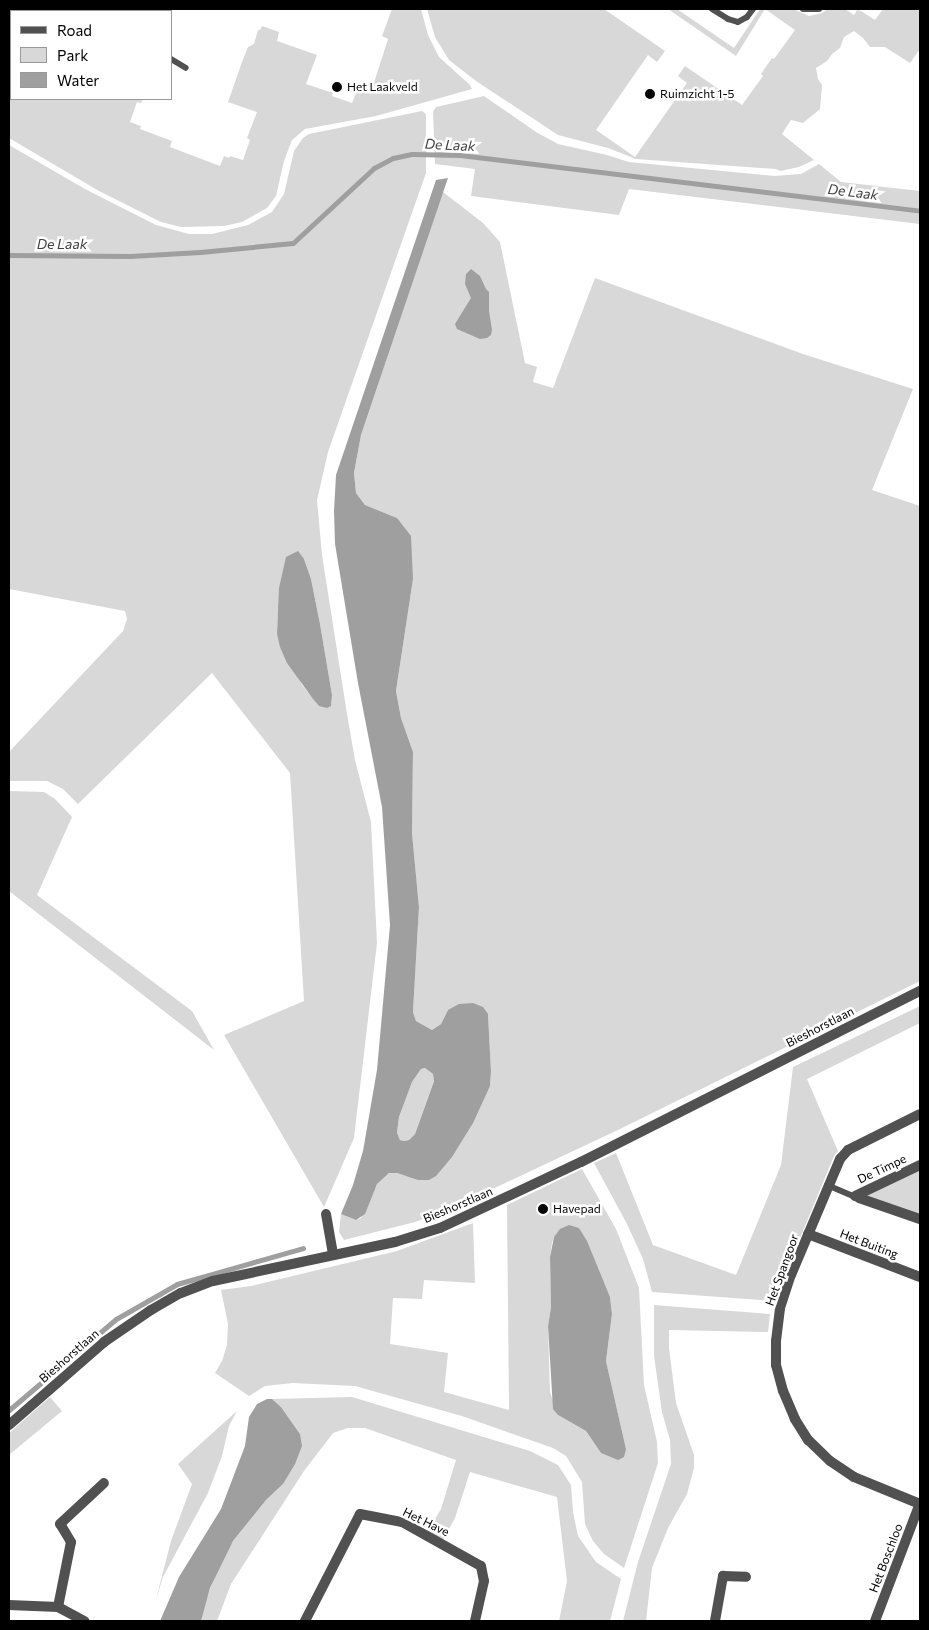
<!DOCTYPE html>
<style>
body{margin:0}
#map{position:relative;width:929px;height:1630px;overflow:hidden;background:#fff;font-family:Commissioner,sans-serif}
div>[style]{position:absolute}
.green>*{inset:0;background:#d8d8d8}
.water>*{inset:0;background:#9f9f9f}
.stream>*{height:5px;margin:-2.5px;padding:0 2.5px;transform-origin:2.5px;border-radius:2.5px;background:#9f9f9f}
.lane>*{height:6px;margin:-3px;padding:0 3px;transform-origin:3px;border-radius:3px;background:#515151}
.street>*{height:10px;margin:-5px;padding:0 5px;transform-origin:5px;border-radius:5px;background:#515151}
.dots>*{width:14px;height:14px;translate:-50% -50%;box-sizing:border-box;border:2px solid #fff;border-radius:50%}
span{translate:-50% -50%;white-space:nowrap;text-align:center;line-height:1.15;-webkit-text-stroke:5px #fff;paint-order:stroke}
.poi-label{font-size:12px;color:#000}
.left{translate:0 -50%;text-align:left}
.street-label{font-size:12px;color:#000}
.water-label{font-size:14px;color:#404040;font-style:italic}
.frame{position:absolute;inset:0;border:10px solid #000;pointer-events:none}
.legend{position:absolute;left:10px;top:10px;width:162px;height:90px;box-sizing:border-box;background:#fff;border:1px solid #999;margin:0;padding:6px 9px;list-style:none;font-size:15px;color:#000}
.legend li{display:flex;align-items:center;gap:10px;height:25px}
.legend b{width:25px;border:1px solid #999}
</style>
<div id="map">
<div class="green">
<i style="clip-path:polygon(9px 9px,22px 9px,22px 11px,11px 11px,11px 99px,143px 99px,141px 103px,137px 102px,130px 122px,141px 126px,140px 129px,172px 141px,170px 147px,220px 166px,224px 156px,229px 158px,230px 156px,243px 160px,250px 140px,247px 138px,257px 112px,228px 102px,242px 62px,248px 47px,254px 44px,258px 30px,260px 30px,262px 26px,279px 32px,277px 41px,317px 55px,306px 84px,333px 93px,332px 96px,352px 103px,357px 91px,360px 91px,362px 86px,372px 89px,388px 39px,382px 36px,392px 9px,421px 9px,428px 35px,439px 57px,470px 85px,472px 89px,376px 116px,305px 129px,292px 140px,284px 161px,276px 196px,267px 208px,242px 222px,224px 226px,181px 227px,161px 222px,99px 191px,9px 138px)"></i>
<i style="clip-path:polygon(427px 9px,604px 9px,665px 51px,657px 62px,648px 55px,596px 130px,635px 157px,687px 83px,678px 76px,685px 66px,742px 105px,763px 76px,761px 74px,772px 58px,774px 59px,795px 30px,765px 9px,736px 56px,668px 9px,677px 9px,734px 48px,760px 9px,793px 9px,809px 16px,822px 13px,828px 9px,845px 9px,854px 15px,857px 10px,861px 11px,875px 20px,883px 9px,920px 9px,920px 49px,910px 63px,885px 47px,870px 47px,863px 38px,854px 31px,844px 37px,840px 48px,832px 54px,827px 61px,816px 68px,818px 79px,822px 85px,820px 109px,803px 123px,791px 120px,782px 134px,814px 160px,799px 167px,780px 171px,776px 169px,636px 159px,608px 148px,558px 135px,476px 81px,449px 60px,435px 37px)"></i>
<i style="clip-path:polygon(484px 96px,536px 132px,558px 144px,607px 155px,629px 162px,774px 176px,801px 174px,819px 164px,841px 182px,920px 191px,920px 224px,629px 189px,619px 215px,471px 196px,475px 169px,435px 164px,433px 112px,436px 107px)"></i>
<i style="clip-path:polygon(evenodd,422px 111px,426px 114px,426px 173px,328px 452px,317px 500px,322px 555px,347px 714px,355px 760px,371px 822px,377px 943px,354px 1138px,324px 1207px,224px 1035px,304px 1001px,290px 773px,212px 673px,78px 804px,63px 789px,47px 781px,9px 781px,9px 752px,123px 631px,127px 619px,125px 611px,9px 589px,9px 145px,85px 189px,156px 225px,189px 234px,212px 234px,248px 225px,272px 212px,284px 194px,294px 151px,303px 138px,309px 134px,422px 111px,304px 559px,311px 579px,320px 624px,332px 695px,331px 706px,319px 706px,302px 685px,277px 634px,278px 613px,304px 559px)"></i>
<i style="clip-path:polygon(443px 192px,483px 223px,500px 242px,525px 363px,537px 367px,533px 382px,553px 388px,595px 278px,803px 354px,913px 389px,872px 490px,920px 506px,920px 981px,620px 1129px,454px 1207px,415px 1222px,344px 1240px,339px 1232px,341px 1214px,356px 1220px,361px 1218px,377px 1184px,382px 1177px,390px 1173px,397px 1173px,406px 1176px,490px 1086px,491px 1071px,488px 1014px,448px 1010px,441px 1024px,432px 1030px,416px 1021px,413px 1012px,419px 907px,412px 833px,413px 752px,401px 718px,396px 691px,413px 579px,397px 518px,365px 505px,356px 493px,354px 473px,361px 435px)"></i>
<i style="clip-path:polygon(9px 791px,44px 792px,55px 799px,72px 817px,37px 895px,192px 1011px,214px 1050px,9px 891px)"></i>
<i style="clip-path:polygon(920px 1006px,920px 1023px,807px 1079px,838px 1151px,834px 1156px,774px 1301px,652px 1292px,643px 1259px,627px 1224px,594px 1163px,616px 1153px,653px 1245px,736px 1275px,781px 1165px,793px 1067px)"></i>
<i style="clip-path:polygon(425px 1068px,433px 1074px,434px 1080px,415px 1134px,409px 1140px,404px 1141px,400px 1140px,397px 1133px,399px 1117px,412px 1082px,421px 1069px)"></i>
<i style="clip-path:polygon(evenodd,582px 1169px,616px 1229px,639px 1288px,644px 1385px,657px 1442px,658px 1463px,624px 1568px,604px 1554px,593px 1541px,585px 1524px,582px 1482px,566px 1456px,553px 1448px,462px 1416px,355px 1386px,293px 1383px,265px 1386px,249px 1396px,215px 1373px,222px 1361px,227px 1345px,228px 1324px,221px 1290px,251px 1286px,397px 1251px,473px 1223px,475px 1283px,424px 1280px,422px 1299px,393px 1298px,390px 1344px,448px 1353px,444px 1392px,509px 1410px,507px 1205px,582px 1169px,579px 1228px,610px 1297px,612px 1314px,606px 1361px,626px 1449px,601px 1453px,586px 1431px,558px 1415px,550px 1392px,548px 1326px,551px 1307px,550px 1257px,552px 1243px,554px 1237px,579px 1228px)"></i>
<i style="clip-path:polygon(920px 1169px,920px 1216px,864px 1196px)"></i>
<i style="clip-path:polygon(654px 1305px,770px 1314px,768px 1332px,669px 1330px,669px 1348px,676px 1403px,694px 1455px,694px 1468px,687px 1494px,668px 1528px,652px 1568px,646px 1621px,623px 1621px,638px 1562px,671px 1464px,670px 1440px,662px 1412px,654px 1356px)"></i>
<i style="clip-path:polygon(50px 1397px,62px 1411px,9px 1455px,9px 1433px)"></i>
<i style="clip-path:polygon(352px 1397px,530px 1451px,558px 1465px,571px 1485px,573px 1512px,578px 1536px,596px 1562px,621px 1579px,610px 1621px,559px 1621px,567px 1581px,557px 1497px,470px 1472px,455px 1518px,443px 1540px,428px 1531px,441px 1509px,456px 1460px,365px 1428px,348px 1428px,333px 1433px,304px 1471px,231px 1584px,217px 1621px,201px 1621px,204px 1606px,218px 1567px,233px 1541px,266px 1500px,283px 1484px,300px 1434px,281px 1407px,272px 1399px)"></i>
<i style="clip-path:polygon(237px 1411px,229px 1426px,222px 1456px,208px 1493px,163px 1577px,155px 1603px,171px 1541px,192px 1484px,178px 1464px)"></i>
</div>
<div class="water">
<i style="clip-path:polygon(evenodd,448px 178px,361px 435px,354px 473px,356px 493px,365px 505px,397px 518px,411px 536px,413px 579px,396px 691px,401px 718px,413px 752px,412px 833px,419px 907px,413px 1012px,416px 1021px,432px 1030px,441px 1024px,448px 1010px,459px 1004px,473px 1003px,483px 1007px,488px 1014px,491px 1071px,490px 1086px,473px 1123px,452px 1157px,436px 1176px,429px 1180px,418px 1180px,397px 1173px,389px 1173px,377px 1184px,365px 1214px,356px 1220px,341px 1214px,353px 1185px,363px 1151px,377px 1070px,390px 925px,382px 807px,358px 683px,335px 544px,334px 511px,336px 475px,436px 180px,448px 178px,425px 1068px,433px 1074px,434px 1081px,415px 1134px,409px 1140px,404px 1141px,400px 1140px,397px 1133px,399px 1117px,412px 1082px,421px 1069px,425px 1068px)"></i>
<i style="clip-path:polygon(471px 269px,480px 276px,486px 289px,489px 292px,489px 311px,492px 330px,491px 335px,487px 338px,480px 339px,457px 329px,455px 324px,471px 298px,465px 284px,466px 274px)"></i>
<i style="clip-path:polygon(298px 551px,304px 559px,311px 579px,320px 624px,332px 695px,331px 706px,327px 708px,319px 706px,313px 699px,287px 663px,280px 647px,277px 634px,279px 588px,286px 557px)"></i>
<i style="clip-path:polygon(569px 1225px,579px 1228px,587px 1241px,610px 1297px,612px 1314px,606px 1361px,626px 1449px,624px 1457px,618px 1460px,601px 1453px,586px 1431px,558px 1415px,553px 1409px,548px 1326px,551px 1307px,550px 1257px,554px 1237px,560px 1229px)"></i>
<i style="clip-path:polygon(267px 1399px,272px 1399px,281px 1407px,300px 1434px,302px 1446px,295px 1464px,283px 1484px,266px 1500px,233px 1541px,210px 1588px,201px 1621px,160px 1621px,179px 1577px,221px 1509px,245px 1446px,249px 1417px,257px 1404px)"></i>
</div>
<div class="stream">
<i style="left:9px;top:255px;width:121px;rotate:0.5deg"></i>
<i style="left:130px;top:256px;width:70px;rotate:-3.3deg"></i>
<i style="left:200px;top:252px;width:93px;rotate:-5.5deg"></i>
<i style="left:293px;top:243px;width:110px;rotate:-42.8deg"></i>
<i style="left:374px;top:168px;width:21px;rotate:-28deg"></i>
<i style="left:393px;top:158px;width:19px;rotate:-12deg"></i>
<i style="left:412px;top:154px;width:48px;rotate:1.2deg"></i>
<i style="left:460px;top:155px;width:463px;rotate:6.9deg"></i>
<i style="left:9px;top:1410px;width:140px;rotate:-40.4deg"></i>
<i style="left:116px;top:1319px;width:70px;rotate:-29.8deg"></i>
<i style="left:177px;top:1284px;width:131px;rotate:-15.9deg"></i>
</div>
<div class="lane">
<i style="left:25px;top:9px;width:2px;rotate:90deg"></i>
<i style="left:712px;top:9px;width:19px;rotate:32deg"></i>
<i style="left:728px;top:19px;width:10px;rotate:17deg"></i>
<i style="left:738px;top:22px;width:10px;rotate:-29deg"></i>
<i style="left:747px;top:17px;width:10px;rotate:-53deg"></i>
<i style="left:803px;top:9px;width:16px"></i>
<i style="left:171px;top:59px;width:17px;rotate:31deg"></i>
<i style="left:827px;top:1185px;width:34px;rotate:23deg"></i>
</div>
<div class="street">
<i style="left:855px;top:1196px;width:72px;rotate:-25.5deg"></i>
<i style="left:859px;top:1198px;width:65px;rotate:19deg"></i>
<i style="left:326px;top:1214px;width:41px;rotate:80.1deg"></i>
<i style="left:808px;top:1234px;width:120px;rotate:21deg"></i>
<i style="left:9px;top:1425px;width:126px;rotate:-41.1deg"></i>
<i style="left:104px;top:1342px;width:57px;rotate:-34.2deg"></i>
<i style="left:151px;top:1310px;width:34px;rotate:-30deg"></i>
<i style="left:181px;top:1293px;width:34px;rotate:-21deg"></i>
<i style="left:213px;top:1281px;width:186px;rotate:-12.1deg"></i>
<i style="left:395px;top:1242px;width:47px;rotate:-17.3deg"></i>
<i style="left:440px;top:1228px;width:156px;rotate:-25.1deg"></i>
<i style="left:581px;top:1162px;width:380px;rotate:-26.8deg"></i>
<i style="left:920px;top:1504px;width:71px;rotate:-157.8deg"></i>
<i style="left:854px;top:1477px;width:29px;rotate:-146deg"></i>
<i style="left:830px;top:1461px;width:30px;rotate:-136deg"></i>
<i style="left:808px;top:1440px;width:25px;rotate:-122deg"></i>
<i style="left:795px;top:1419px;width:30px;rotate:-113deg"></i>
<i style="left:783px;top:1391px;width:27px;rotate:-105deg"></i>
<i style="left:776px;top:1365px;width:24px;rotate:-90deg"></i>
<i style="left:776px;top:1341px;width:33px;rotate:-83deg"></i>
<i style="left:780px;top:1308px;width:35px;rotate:-72deg"></i>
<i style="left:791px;top:1275px;width:126px;rotate:-67.1deg"></i>
<i style="left:840px;top:1159px;width:12px;rotate:-48deg"></i>
<i style="left:848px;top:1150px;width:80px;rotate:-26.6deg"></i>
<i style="left:9px;top:1605px;width:49px;rotate:2.3deg"></i>
<i style="left:58px;top:1607px;width:66px;rotate:-78.7deg"></i>
<i style="left:71px;top:1542px;width:21px;rotate:-121deg"></i>
<i style="left:60px;top:1524px;width:60px;rotate:-43deg"></i>
<i style="left:58px;top:1607px;width:30px;rotate:28deg"></i>
<i style="left:305px;top:1621px;width:120px;rotate:-62.8deg"></i>
<i style="left:360px;top:1514px;width:43px;rotate:10.8deg"></i>
<i style="left:402px;top:1522px;width:90px;rotate:29.1deg"></i>
<i style="left:481px;top:1566px;width:15px;rotate:79deg"></i>
<i style="left:484px;top:1581px;width:41px;rotate:102.7deg"></i>
<i style="left:715px;top:1621px;width:46px;rotate:-79.9deg"></i>
<i style="left:723px;top:1576px;width:23px;rotate:2deg"></i>
<i style="left:875px;top:1621px;width:126px;rotate:-69.1deg"></i>
</div>
<div class="dots">
<i style="left:337px;top:87px;background:#000"></i>
<i style="left:650px;top:94px;background:#000"></i>
<i style="left:543px;top:1209px;background:#000"></i>
</div>
<div class="poi-label">
<span class="left" style="left:347px;top:87px">Het Laakveld</span>
<span class="left" style="left:660px;top:94px">Ruimzicht 1-5</span>
<span class="left" style="left:553px;top:1209px">Havepad</span>
</div>
<div class="street-label">
<span style="left:820px;top:1027px;rotate:-27deg">Bieshorstlaan</span>
<span style="left:882px;top:1169px;rotate:-25deg">De Timpe</span>
<span style="left:458px;top:1205px;rotate:-23deg">Bieshorstlaan</span>
<span style="left:869px;top:1244px;rotate:21deg">Het Buiting</span>
<span style="left:782px;top:1270px;rotate:-70deg">Het Spangoor</span>
<span style="left:69px;top:1356px;rotate:-41deg">Bieshorstlaan</span>
<span style="left:426px;top:1522px;rotate:26deg">Het Have</span>
<span style="left:886px;top:1558px;rotate:-69deg">Het Boschloo</span>
</div>
<div class="water-label">
<span style="left:450px;top:145px;rotate:3deg">De Laak</span>
<span style="left:853px;top:192px;rotate:7deg">De Laak</span>
<span style="left:62px;top:244px">De Laak</span>
</div>
<div class="frame"></div>
<ul class="legend">
<li><b style="height:6px;background:#515151"></b>Road</li>
<li><b style="height:14px;background:#d8d8d8"></b>Park</li>
<li><b style="height:14px;background:#9f9f9f"></b>Water</li>
</ul>
</div>
